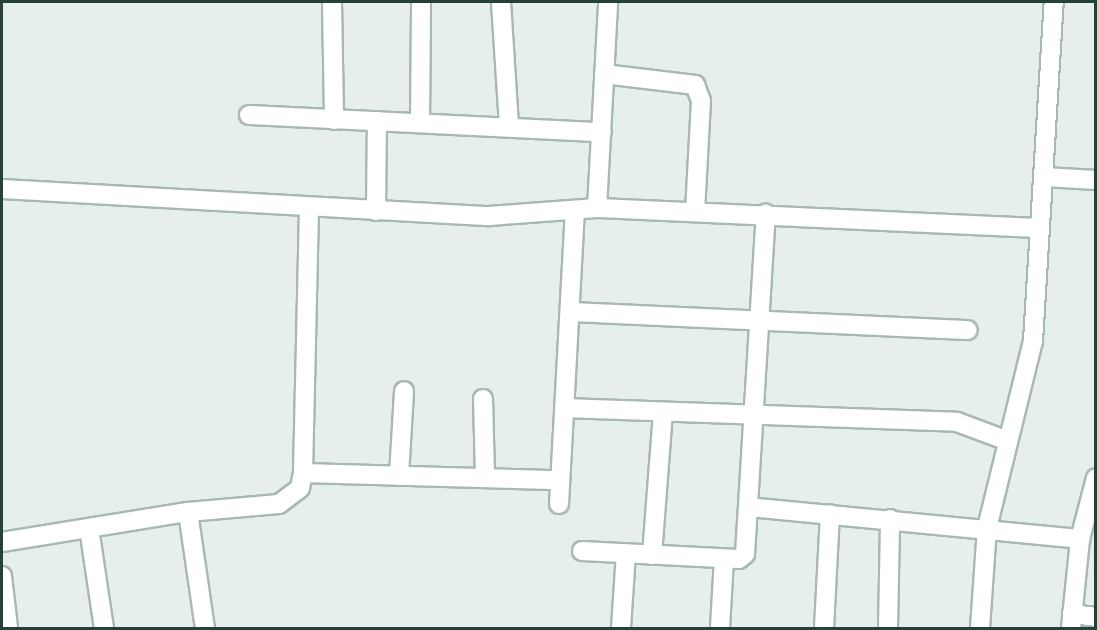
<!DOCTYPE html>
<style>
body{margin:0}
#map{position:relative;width:1097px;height:630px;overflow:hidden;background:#e6efeb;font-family:Cabin,sans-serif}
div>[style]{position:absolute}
.roads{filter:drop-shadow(2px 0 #a8b8b2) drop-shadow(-2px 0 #a8b8b2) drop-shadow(0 2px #a8b8b2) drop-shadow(0 -2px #a8b8b2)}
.minor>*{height:18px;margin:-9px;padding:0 9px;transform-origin:9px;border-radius:9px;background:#fff}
span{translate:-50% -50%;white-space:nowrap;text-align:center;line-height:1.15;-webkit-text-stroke:4.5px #f7fbf9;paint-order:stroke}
.frame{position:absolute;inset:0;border:3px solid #24423a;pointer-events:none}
</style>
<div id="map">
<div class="roads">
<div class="minor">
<i style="left:332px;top:2px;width:118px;rotate:89deg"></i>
<i style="left:501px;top:2px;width:125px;rotate:86.3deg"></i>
<i style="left:604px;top:74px;width:92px;rotate:6.9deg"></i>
<i style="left:695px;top:85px;width:17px;rotate:69deg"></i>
<i style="left:701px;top:101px;width:110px;rotate:93.1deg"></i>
<i style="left:249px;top:115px;width:353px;rotate:2.8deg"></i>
<i style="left:420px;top:123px;width:121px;rotate:-89.5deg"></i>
<i style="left:1044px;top:177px;width:52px;rotate:3.3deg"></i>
<i style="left:2px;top:189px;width:488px;rotate:3.2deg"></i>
<i style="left:489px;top:216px;width:108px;rotate:-4.2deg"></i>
<i style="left:597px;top:208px;width:443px;rotate:2.6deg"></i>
<i style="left:597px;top:208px;width:206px;rotate:-86.9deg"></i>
<i style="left:376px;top:211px;width:90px;rotate:-89.4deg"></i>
<i style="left:570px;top:312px;width:398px;rotate:2.6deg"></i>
<i style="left:483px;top:399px;width:79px;rotate:88.5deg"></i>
<i style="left:564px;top:408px;width:393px;rotate:2deg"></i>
<i style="left:957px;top:422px;width:54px;rotate:20.4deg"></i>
<i style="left:303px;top:473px;width:266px;rotate:-88.7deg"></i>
<i style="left:399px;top:476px;width:85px;rotate:-86.6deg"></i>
<i style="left:559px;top:504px;width:294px;rotate:-86.9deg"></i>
<i style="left:748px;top:507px;width:334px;rotate:5.5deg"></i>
<i style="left:188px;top:512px;width:117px;rotate:81.7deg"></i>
<i style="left:89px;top:528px;width:101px;rotate:81.5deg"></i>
<i style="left:2px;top:542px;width:188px;rotate:-9.2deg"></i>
<i style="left:188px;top:512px;width:91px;rotate:-5deg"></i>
<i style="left:279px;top:504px;width:26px;rotate:-37deg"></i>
<i style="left:300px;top:488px;width:15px;rotate:-79deg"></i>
<i style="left:303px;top:473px;width:256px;rotate:1.6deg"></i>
<i style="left:582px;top:551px;width:157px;rotate:2.9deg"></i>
<i style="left:739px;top:559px;width:8px;rotate:-40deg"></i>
<i style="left:745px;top:554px;width:341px;rotate:-86.5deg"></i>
<i style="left:652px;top:555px;width:143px;rotate:-85.6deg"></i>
<i style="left:2px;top:576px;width:52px;rotate:83.4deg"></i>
<i style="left:1072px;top:614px;width:24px;rotate:7deg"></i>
<i style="left:621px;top:628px;width:75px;rotate:-86.2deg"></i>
<i style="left:720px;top:628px;width:69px;rotate:-86.7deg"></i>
<i style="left:824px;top:628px;width:114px;rotate:-87deg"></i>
<i style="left:888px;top:628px;width:109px;rotate:-88.9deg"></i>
<i style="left:980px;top:628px;width:100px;rotate:-86deg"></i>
<i style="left:987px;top:528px;width:193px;rotate:-76.2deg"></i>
<i style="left:1033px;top:341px;width:340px;rotate:-86.5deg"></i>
<i style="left:1071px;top:628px;width:89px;rotate:-84.2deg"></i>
<i style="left:1080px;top:539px;width:63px;rotate:-75.3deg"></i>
</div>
</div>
<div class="frame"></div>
</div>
